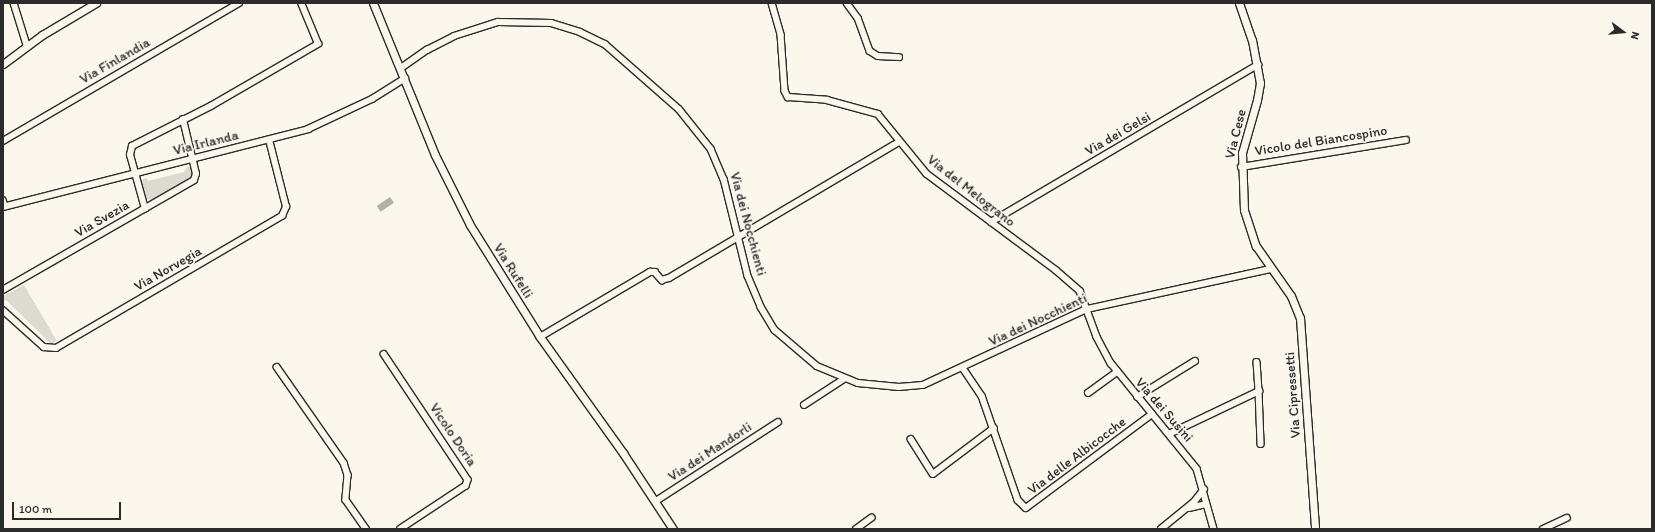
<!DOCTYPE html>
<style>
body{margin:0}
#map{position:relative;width:1655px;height:532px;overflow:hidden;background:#fbf7ec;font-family:Itim,sans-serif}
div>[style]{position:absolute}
.green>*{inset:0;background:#dddad0}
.water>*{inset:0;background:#b1afa7;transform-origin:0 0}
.roads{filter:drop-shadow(1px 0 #2b2b2b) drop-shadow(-1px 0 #2b2b2b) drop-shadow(0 1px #2b2b2b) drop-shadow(0 -1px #2b2b2b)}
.minor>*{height:5.5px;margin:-2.75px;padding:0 2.75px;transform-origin:2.75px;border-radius:2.75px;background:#fbf7ec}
.tertiary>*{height:7px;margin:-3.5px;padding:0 3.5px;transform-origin:3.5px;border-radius:3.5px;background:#fbf7ec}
span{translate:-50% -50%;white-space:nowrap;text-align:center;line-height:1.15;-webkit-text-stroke:3.5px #fbf7ec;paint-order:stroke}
.street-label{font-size:14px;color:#2b2b2b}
.frame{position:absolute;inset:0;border:4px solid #2b2b2b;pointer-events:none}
.north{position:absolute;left:1603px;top:12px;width:40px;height:40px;-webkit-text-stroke:3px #fbf7ec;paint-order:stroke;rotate:106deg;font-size:11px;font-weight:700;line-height:16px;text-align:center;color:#2b2b2b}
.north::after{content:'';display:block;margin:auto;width:14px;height:18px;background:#2b2b2b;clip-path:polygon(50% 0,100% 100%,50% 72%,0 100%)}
.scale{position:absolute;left:12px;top:502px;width:109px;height:18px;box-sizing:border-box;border:2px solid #2b2b2b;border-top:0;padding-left:5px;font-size:12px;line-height:14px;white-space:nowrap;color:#2b2b2b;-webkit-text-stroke:3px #fbf7ec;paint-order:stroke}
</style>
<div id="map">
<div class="green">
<i style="clip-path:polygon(191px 166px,193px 174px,188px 181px,152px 200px,146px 199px,140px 180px,147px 178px,148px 181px,184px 172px,187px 167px)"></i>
<i style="clip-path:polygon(24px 285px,57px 341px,51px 344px,6px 300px,3px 301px,4px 296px)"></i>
</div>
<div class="water">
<i style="left:390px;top:197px;width:7px;height:16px;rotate:56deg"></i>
</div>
<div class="roads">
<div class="minor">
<i style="left:14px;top:3px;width:44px;rotate:72.8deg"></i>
<i style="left:772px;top:3px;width:33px;rotate:74deg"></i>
<i style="left:781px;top:35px;width:56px;rotate:85.9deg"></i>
<i style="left:785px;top:91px;width:7px;rotate:63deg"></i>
<i style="left:788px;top:97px;width:39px;rotate:4deg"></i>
<i style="left:827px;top:100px;width:53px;rotate:15.4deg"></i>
<i style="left:878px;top:114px;width:77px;rotate:50.8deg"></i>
<i style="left:927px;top:174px;width:161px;rotate:36.7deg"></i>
<i style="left:1056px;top:270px;width:32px;rotate:41deg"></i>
<i style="left:1080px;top:291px;width:49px;rotate:69.7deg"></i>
<i style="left:1097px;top:337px;width:30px;rotate:62deg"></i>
<i style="left:1111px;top:363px;width:136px;rotate:50.9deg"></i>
<i style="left:1197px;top:469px;width:62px;rotate:74.2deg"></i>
<i style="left:847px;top:3px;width:19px;rotate:54deg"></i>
<i style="left:858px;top:18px;width:35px;rotate:70deg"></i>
<i style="left:870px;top:51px;width:9px;rotate:32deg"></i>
<i style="left:878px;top:56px;width:21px;rotate:3deg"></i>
<i style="left:401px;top:68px;width:32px;rotate:-35deg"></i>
<i style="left:427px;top:50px;width:30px;rotate:-27deg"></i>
<i style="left:454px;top:36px;width:46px;rotate:-17.7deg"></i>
<i style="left:498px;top:22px;width:53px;rotate:1.1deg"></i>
<i style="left:551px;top:23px;width:30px;rotate:17deg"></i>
<i style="left:580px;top:32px;width:28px;rotate:26deg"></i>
<i style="left:605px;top:44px;width:98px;rotate:41.3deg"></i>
<i style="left:679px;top:109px;width:51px;rotate:51.3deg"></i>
<i style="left:711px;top:149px;width:33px;rotate:67deg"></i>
<i style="left:724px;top:179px;width:100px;rotate:76.1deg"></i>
<i style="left:748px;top:276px;width:34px;rotate:67deg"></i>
<i style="left:761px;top:307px;width:27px;rotate:59deg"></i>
<i style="left:775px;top:330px;width:55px;rotate:40.6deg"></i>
<i style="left:817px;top:366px;width:44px;rotate:22.5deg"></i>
<i style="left:858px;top:383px;width:41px;rotate:5.6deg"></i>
<i style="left:899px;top:387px;width:24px;rotate:-5deg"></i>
<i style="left:923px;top:385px;width:181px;rotate:-24.9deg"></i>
<i style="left:1087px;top:309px;width:187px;rotate:-12.3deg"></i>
<i style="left:3px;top:141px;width:273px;rotate:-30.3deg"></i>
<i style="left:1241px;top:167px;width:167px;rotate:-9.3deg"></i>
<i style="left:3px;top:200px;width:6px;rotate:72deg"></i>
<i style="left:3px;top:207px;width:315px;rotate:-14.3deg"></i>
<i style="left:308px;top:129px;width:71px;rotate:-25.1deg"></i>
<i style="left:372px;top:99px;width:39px;rotate:-32deg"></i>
<i style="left:145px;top:209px;width:56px;rotate:-105.5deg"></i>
<i style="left:130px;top:155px;width:9px;rotate:-77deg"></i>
<i style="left:132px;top:146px;width:89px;rotate:-26.9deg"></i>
<i style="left:211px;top:106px;width:124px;rotate:-30.1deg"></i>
<i style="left:318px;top:44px;width:44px;rotate:-112.5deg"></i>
<i style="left:991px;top:222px;width:310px;rotate:-30.5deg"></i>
<i style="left:3px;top:290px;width:220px;rotate:-29.9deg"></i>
<i style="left:194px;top:180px;width:6px;rotate:-72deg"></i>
<i style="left:196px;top:174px;width:56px;rotate:-103.5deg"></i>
<i style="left:3px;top:310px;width:55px;rotate:42.1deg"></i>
<i style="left:44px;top:347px;width:12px;rotate:5deg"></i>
<i style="left:56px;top:348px;width:262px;rotate:-30.3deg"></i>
<i style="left:282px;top:216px;width:10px;rotate:-66deg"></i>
<i style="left:286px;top:207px;width:69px;rotate:-104.2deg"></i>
<i style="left:540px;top:337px;width:128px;rotate:-30.6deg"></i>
<i style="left:650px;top:272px;width:5px"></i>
<i style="left:655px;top:272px;width:11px;rotate:49deg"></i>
<i style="left:662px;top:280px;width:7px;rotate:-16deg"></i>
<i style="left:669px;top:278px;width:267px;rotate:-30.6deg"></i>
<i style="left:384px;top:354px;width:151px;rotate:56.3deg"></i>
<i style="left:468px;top:480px;width:6px;rotate:108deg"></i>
<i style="left:466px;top:486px;width:78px;rotate:146.5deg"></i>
<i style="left:1257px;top:362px;width:29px;rotate:86deg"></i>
<i style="left:277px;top:367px;width:117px;rotate:55.1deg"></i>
<i style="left:344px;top:463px;width:13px;rotate:72deg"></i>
<i style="left:348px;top:475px;width:25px;rotate:95deg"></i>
<i style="left:346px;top:500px;width:35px;rotate:55deg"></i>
<i style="left:963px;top:368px;width:34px;rotate:56deg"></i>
<i style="left:982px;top:396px;width:110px;rotate:70.9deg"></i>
<i style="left:1018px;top:500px;width:11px;rotate:45deg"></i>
<i style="left:1026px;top:508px;width:157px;rotate:-36.7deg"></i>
<i style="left:1088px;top:393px;width:36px;rotate:-36deg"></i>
<i style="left:1137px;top:397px;width:68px;rotate:-31.8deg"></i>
<i style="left:804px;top:405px;width:48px;rotate:-33deg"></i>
<i style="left:1169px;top:434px;width:100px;rotate:-25.5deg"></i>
<i style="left:1259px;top:391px;width:53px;rotate:87.8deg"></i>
<i style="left:911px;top:439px;width:41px;rotate:57.8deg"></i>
<i style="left:933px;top:474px;width:76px;rotate:-37deg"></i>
<i style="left:656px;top:501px;width:145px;rotate:-32.9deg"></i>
<i style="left:1189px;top:508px;width:17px;rotate:-13deg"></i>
<i style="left:856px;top:529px;width:19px;rotate:-36deg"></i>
<i style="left:1161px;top:529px;width:43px;rotate:-39.3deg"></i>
<i style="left:1194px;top:502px;width:16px;rotate:-52deg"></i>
<i style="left:1543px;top:529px;width:26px;rotate:-25deg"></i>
</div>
<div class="tertiary">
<i style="left:373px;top:3px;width:164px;rotate:67.8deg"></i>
<i style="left:435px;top:155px;width:78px;rotate:63.4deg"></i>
<i style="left:470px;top:225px;width:132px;rotate:58deg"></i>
<i style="left:540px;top:337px;width:143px;rotate:54.4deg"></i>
<i style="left:623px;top:453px;width:91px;rotate:56.7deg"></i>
<i style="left:1239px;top:3px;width:39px;rotate:71deg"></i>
<i style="left:1252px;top:40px;width:44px;rotate:79.5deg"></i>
<i style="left:1260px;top:83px;width:17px;rotate:100deg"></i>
<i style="left:1257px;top:100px;width:55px;rotate:105.8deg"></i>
<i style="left:1242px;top:153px;width:57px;rotate:88deg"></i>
<i style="left:1244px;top:210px;width:38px;rotate:72deg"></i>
<i style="left:1256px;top:246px;width:61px;rotate:55deg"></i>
<i style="left:1291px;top:296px;width:24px;rotate:68deg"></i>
<i style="left:1300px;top:318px;width:212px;rotate:85.9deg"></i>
<i style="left:3px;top:64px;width:49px;rotate:-36.6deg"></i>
<i style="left:42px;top:35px;width:63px;rotate:-30.7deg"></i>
</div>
</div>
<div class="street-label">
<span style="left:115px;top:61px;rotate:-30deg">Via Finlandia</span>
<span style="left:1118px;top:134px;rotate:-30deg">Via dei Gelsi</span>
<span style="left:1236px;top:134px;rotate:-76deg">Via Cese</span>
<span style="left:1321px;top:141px;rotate:-9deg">Vicolo del Biancospino</span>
<span style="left:206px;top:143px;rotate:-14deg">Via Irlanda</span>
<span style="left:971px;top:191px;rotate:38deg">Via del Melograno</span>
<span style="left:102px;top:219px;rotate:-30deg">Via Svezia</span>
<span style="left:748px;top:224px;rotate:75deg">Via dei Nocchienti</span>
<span style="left:168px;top:269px;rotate:-30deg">Via Norvegia</span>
<span style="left:513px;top:271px;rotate:58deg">Via Rufelli</span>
<span style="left:1038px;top:320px;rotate:-25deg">Via dei Nocchienti</span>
<span style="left:1293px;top:395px;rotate:-94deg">Via Cipressetti</span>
<span style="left:1164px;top:410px;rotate:49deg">Via dei Susini</span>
<span style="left:453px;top:435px;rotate:56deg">Vicolo Doria</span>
<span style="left:710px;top:452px;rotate:-33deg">Via dei Mandorli</span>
<span style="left:1077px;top:456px;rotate:-37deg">Via delle Albicocche</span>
</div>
<div class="frame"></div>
<div class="north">N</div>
<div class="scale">100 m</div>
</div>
